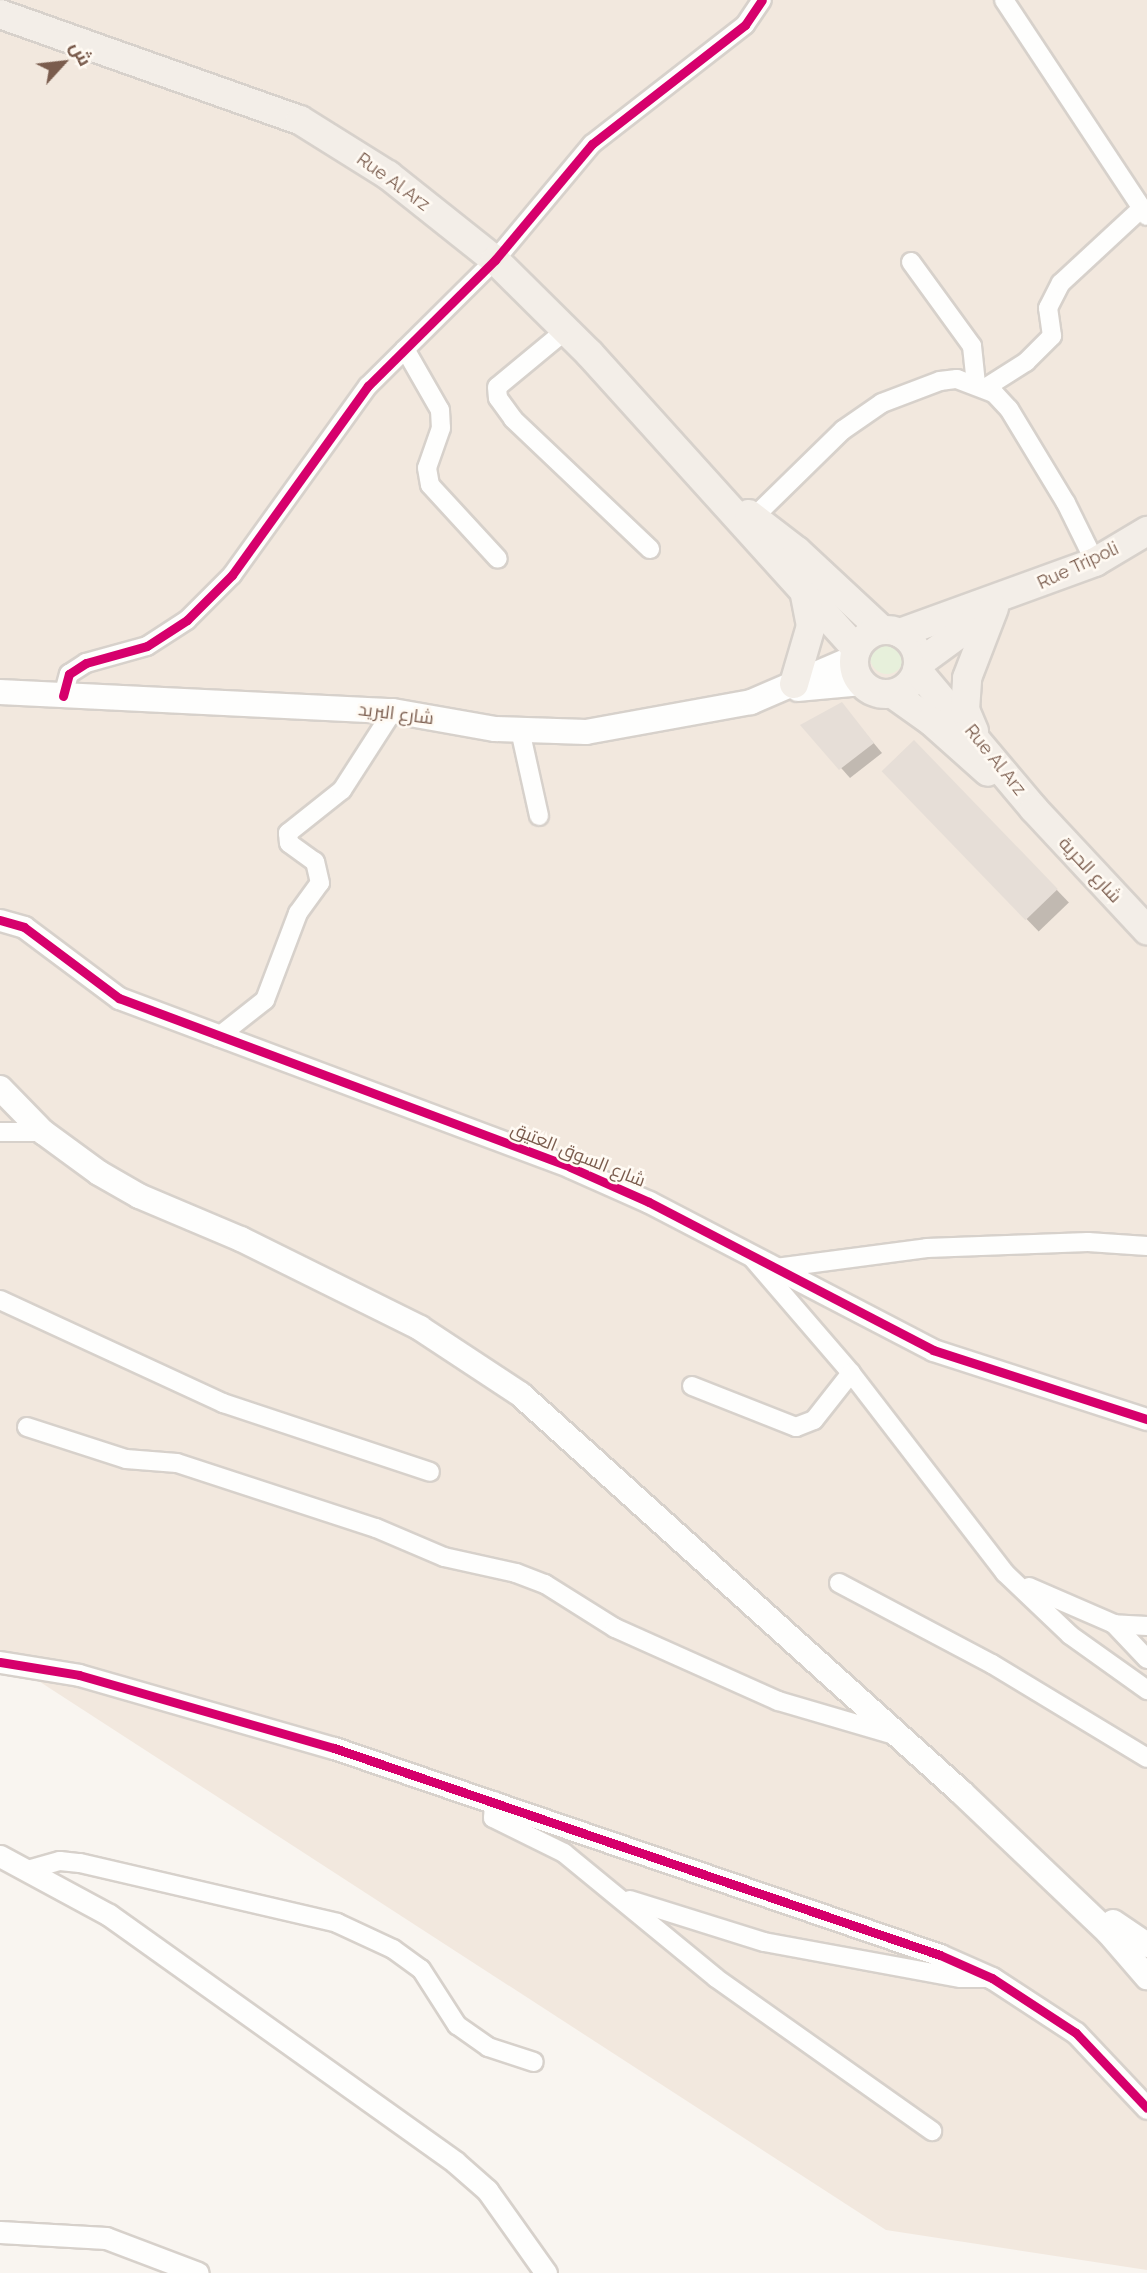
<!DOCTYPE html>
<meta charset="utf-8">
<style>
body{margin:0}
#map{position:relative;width:1147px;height:2273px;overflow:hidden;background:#f9f5f0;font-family:Raleway,Cairo,sans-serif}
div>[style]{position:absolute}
.residential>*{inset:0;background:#f2e8de}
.green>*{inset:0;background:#e7f0db}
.round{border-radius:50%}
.shadow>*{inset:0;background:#0003;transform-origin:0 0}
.building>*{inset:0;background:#e6ded7;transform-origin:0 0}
.roads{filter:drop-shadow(2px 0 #d7d1cb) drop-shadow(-2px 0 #d7d1cb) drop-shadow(0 2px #d7d1cb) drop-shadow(0 -2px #d7d1cb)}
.minor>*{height:18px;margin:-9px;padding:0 9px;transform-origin:9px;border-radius:9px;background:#fefefd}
.tertiary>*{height:21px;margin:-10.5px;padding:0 10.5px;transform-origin:10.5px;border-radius:10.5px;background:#fefefd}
.secondary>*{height:24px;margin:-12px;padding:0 12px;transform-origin:12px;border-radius:12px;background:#fefefd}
.primary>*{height:28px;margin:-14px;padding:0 14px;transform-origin:14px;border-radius:14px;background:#f3eee8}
.primary>.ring{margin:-14px;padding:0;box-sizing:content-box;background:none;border:28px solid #f3eee8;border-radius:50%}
.cycleway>*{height:9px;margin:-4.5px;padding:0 4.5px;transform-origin:4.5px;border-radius:4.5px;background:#d6006c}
span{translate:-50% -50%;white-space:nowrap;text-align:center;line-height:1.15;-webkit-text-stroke:5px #fffaf3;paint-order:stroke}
.street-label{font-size:18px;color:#7a5c4d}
.north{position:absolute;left:28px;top:28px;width:70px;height:70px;-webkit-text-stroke:5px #fffaf3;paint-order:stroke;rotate:63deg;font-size:19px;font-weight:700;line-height:28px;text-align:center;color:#7a5c4d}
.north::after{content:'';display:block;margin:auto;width:24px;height:32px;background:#7a5c4d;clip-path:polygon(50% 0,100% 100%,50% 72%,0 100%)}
</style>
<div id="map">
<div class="residential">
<i style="clip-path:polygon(0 0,1147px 0,1147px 2270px,886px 2230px,0 1656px)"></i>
</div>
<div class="green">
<i class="round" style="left:870px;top:640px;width:34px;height:34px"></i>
</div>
<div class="shadow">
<i style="clip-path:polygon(841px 704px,882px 753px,850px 778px,803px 725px)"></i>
<i style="left:914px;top:742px;width:223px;height:42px;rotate:46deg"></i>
</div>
<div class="building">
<i style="clip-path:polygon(842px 702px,874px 743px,839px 770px,800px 725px)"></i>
<i style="left:914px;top:740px;width:207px;height:45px;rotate:46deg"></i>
</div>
<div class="roads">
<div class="minor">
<i style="left:1004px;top:0;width:259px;rotate:56.5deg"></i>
<i style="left:911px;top:262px;width:104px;rotate:54deg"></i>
<i style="left:972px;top:346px;width:38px;rotate:84deg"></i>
<i style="left:566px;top:330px;width:89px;rotate:140.4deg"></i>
<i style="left:497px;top:387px;width:11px;rotate:85deg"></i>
<i style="left:498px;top:398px;width:26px;rotate:54deg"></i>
<i style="left:513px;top:419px;width:189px;rotate:43.5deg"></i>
<i style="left:405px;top:349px;width:70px;rotate:60.2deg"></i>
<i style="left:440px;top:410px;width:18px;rotate:87deg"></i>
<i style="left:441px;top:428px;width:42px;rotate:109.3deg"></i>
<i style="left:427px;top:468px;width:17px;rotate:80deg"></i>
<i style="left:430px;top:485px;width:100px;rotate:47.4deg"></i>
<i style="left:985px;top:388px;width:49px;rotate:-32.4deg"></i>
<i style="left:1026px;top:362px;width:37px;rotate:-45deg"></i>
<i style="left:1052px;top:336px;width:28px;rotate:-98deg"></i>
<i style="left:1048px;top:308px;width:28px;rotate:-63deg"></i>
<i style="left:1061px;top:283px;width:109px;rotate:-42.8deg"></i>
<i style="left:753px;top:518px;width:126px;rotate:-44.4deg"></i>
<i style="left:843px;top:430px;width:47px;rotate:-34.7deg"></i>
<i style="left:882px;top:403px;width:62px;rotate:-20.8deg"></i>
<i style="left:940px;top:381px;width:17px;rotate:-7deg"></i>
<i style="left:957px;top:379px;width:40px;rotate:21deg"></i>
<i style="left:994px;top:393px;width:22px;rotate:47deg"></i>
<i style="left:1009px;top:409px;width:110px;rotate:58.8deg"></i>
<i style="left:1066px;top:503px;width:66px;rotate:63.8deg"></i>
<i style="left:63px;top:696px;width:23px;rotate:-75deg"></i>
<i style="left:69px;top:674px;width:20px;rotate:-33deg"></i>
<i style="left:86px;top:663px;width:63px;rotate:-15.6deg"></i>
<i style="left:147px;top:646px;width:48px;rotate:-33deg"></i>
<i style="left:187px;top:620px;width:64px;rotate:-45deg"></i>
<i style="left:232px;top:575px;width:233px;rotate:-54.3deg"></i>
<i style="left:368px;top:386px;width:179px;rotate:-44.8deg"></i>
<i style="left:495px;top:260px;width:151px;rotate:-50.1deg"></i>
<i style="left:592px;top:144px;width:194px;rotate:-37.9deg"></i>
<i style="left:745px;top:25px;width:30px;rotate:-56deg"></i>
<i style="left:520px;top:730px;width:88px;rotate:77.5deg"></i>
<i style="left:218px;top:1037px;width:60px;rotate:-38.2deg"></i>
<i style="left:265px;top:1000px;width:93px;rotate:-69.2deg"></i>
<i style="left:298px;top:913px;width:37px;rotate:-54deg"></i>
<i style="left:320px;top:883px;width:22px;rotate:-103deg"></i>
<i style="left:315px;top:862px;width:32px;rotate:-144deg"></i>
<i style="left:289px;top:843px;width:10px;rotate:-96deg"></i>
<i style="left:288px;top:833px;width:69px;rotate:-38.5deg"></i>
<i style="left:342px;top:790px;width:94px;rotate:-57.2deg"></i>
<i style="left:0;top:1132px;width:43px"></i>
<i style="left:753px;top:1259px;width:150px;rotate:49.3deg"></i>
<i style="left:851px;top:1373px;width:252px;rotate:52.4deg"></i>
<i style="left:1005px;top:1573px;width:90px;rotate:43.6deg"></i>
<i style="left:1070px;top:1635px;width:95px;rotate:35.5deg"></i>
<i style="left:776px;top:1268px;width:152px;rotate:-7.5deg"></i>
<i style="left:927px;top:1248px;width:161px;rotate:-2.1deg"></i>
<i style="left:1088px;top:1242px;width:59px;rotate:3.9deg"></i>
<i style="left:0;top:1300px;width:246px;rotate:24.8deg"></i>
<i style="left:223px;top:1403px;width:218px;rotate:18.4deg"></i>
<i style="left:692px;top:1386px;width:112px;rotate:21.5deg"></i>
<i style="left:796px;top:1427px;width:19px;rotate:-21deg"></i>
<i style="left:814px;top:1420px;width:60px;rotate:-51.8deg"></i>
<i style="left:27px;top:1427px;width:104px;rotate:17.9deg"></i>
<i style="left:126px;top:1459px;width:51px;rotate:4.5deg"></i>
<i style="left:177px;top:1463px;width:209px;rotate:18.1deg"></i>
<i style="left:376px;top:1528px;width:74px;rotate:23.1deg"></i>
<i style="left:444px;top:1557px;width:74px;rotate:12.5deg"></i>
<i style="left:516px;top:1573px;width:31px;rotate:21deg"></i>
<i style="left:545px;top:1584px;width:83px;rotate:32.2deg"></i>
<i style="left:615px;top:1628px;width:179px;rotate:24.1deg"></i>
<i style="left:778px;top:1701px;width:118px;rotate:16.3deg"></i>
<i style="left:839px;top:1583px;width:173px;rotate:27.9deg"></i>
<i style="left:992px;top:1664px;width:181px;rotate:31.2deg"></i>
<i style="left:1029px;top:1587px;width:93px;rotate:23.5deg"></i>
<i style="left:1147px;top:1626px;width:33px;rotate:-177deg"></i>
<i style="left:1114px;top:1624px;width:48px;rotate:46.7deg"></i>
<i style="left:494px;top:1801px;width:17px;rotate:93deg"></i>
<i style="left:493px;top:1818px;width:79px;rotate:26.2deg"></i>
<i style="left:564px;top:1853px;width:197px;rotate:39.4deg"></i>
<i style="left:716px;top:1978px;width:265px;rotate:35.3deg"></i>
<i style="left:28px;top:1870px;width:33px;rotate:-16deg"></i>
<i style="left:60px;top:1861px;width:20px;rotate:6deg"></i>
<i style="left:80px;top:1863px;width:264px;rotate:13.1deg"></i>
<i style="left:337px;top:1923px;width:62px;rotate:24.9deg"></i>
<i style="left:393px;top:1949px;width:34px;rotate:36deg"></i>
<i style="left:421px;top:1969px;width:67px;rotate:57.3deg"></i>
<i style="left:457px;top:2025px;width:38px;rotate:35deg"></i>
<i style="left:488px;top:2047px;width:48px;rotate:18.1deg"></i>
<i style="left:630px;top:1900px;width:140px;rotate:17.4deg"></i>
<i style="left:764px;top:1942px;width:200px;rotate:10.4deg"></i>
<i style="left:961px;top:1978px;width:27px"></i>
</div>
<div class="tertiary">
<i style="left:0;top:920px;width:25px;rotate:16deg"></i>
<i style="left:24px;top:927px;width:119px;rotate:36.8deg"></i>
<i style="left:119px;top:998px;width:482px;rotate:20.5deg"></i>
<i style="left:570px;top:1167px;width:86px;rotate:23.9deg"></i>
<i style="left:649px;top:1202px;width:320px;rotate:27.5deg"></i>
<i style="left:933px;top:1350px;width:225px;rotate:17.9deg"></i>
<i style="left:0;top:1662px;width:80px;rotate:9.3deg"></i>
<i style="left:79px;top:1675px;width:265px;rotate:16deg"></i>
<i style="left:334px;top:1748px;width:640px;rotate:18.86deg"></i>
<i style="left:940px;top:1955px;width:57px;rotate:23.9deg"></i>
<i style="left:992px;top:1978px;width:100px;rotate:33.2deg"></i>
<i style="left:1076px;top:2033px;width:103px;rotate:46.6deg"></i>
<i style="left:0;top:1856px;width:124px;rotate:28.4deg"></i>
<i style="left:109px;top:1915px;width:425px;rotate:35.5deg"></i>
<i style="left:455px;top:2162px;width:43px;rotate:41.2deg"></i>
<i style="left:487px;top:2190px;width:102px;rotate:54.6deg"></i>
<i style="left:0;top:2232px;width:106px;rotate:3.2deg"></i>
<i style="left:106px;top:2238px;width:98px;rotate:20.8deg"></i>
</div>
<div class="secondary">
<i style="left:798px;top:689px;width:63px;rotate:-5.4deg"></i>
<i style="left:0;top:692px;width:393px;rotate:2.8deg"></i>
<i style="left:393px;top:711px;width:104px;rotate:10deg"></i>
<i style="left:495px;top:729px;width:91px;rotate:1.9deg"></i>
<i style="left:586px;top:732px;width:168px;rotate:-10.3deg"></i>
<i style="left:751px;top:702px;width:111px;rotate:-23.3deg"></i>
<i style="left:0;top:1088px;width:62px;rotate:45.7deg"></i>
<i style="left:43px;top:1132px;width:69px;rotate:36.2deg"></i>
<i style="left:99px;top:1173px;width:46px;rotate:29.9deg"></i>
<i style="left:139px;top:1196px;width:111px;rotate:22.9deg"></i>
<i style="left:241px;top:1239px;width:200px;rotate:26.4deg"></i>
<i style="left:420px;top:1328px;width:120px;rotate:33.4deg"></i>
<i style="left:520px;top:1394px;width:595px;rotate:42.07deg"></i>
<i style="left:962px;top:1793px;width:202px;rotate:43.6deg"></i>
<i style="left:1108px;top:1932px;width:60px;rotate:49.1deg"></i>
<i style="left:1113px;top:1922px;width:41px;rotate:34.1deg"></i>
</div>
<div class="primary">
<i style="left:0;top:14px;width:318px;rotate:19.5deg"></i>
<i style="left:300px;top:120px;width:104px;rotate:32deg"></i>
<i style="left:388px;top:175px;width:137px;rotate:38.5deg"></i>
<i style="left:495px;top:260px;width:132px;rotate:44.7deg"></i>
<i style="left:589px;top:353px;width:399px;rotate:47.9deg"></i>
<i style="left:749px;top:514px;width:61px;rotate:37.6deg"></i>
<i style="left:797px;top:551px;width:116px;rotate:42.9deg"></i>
<i class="ring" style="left:854px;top:630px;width:36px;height:36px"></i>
<i style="left:900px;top:633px;width:208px;rotate:-20deg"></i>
<i style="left:1095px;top:562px;width:61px;rotate:-30.8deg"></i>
<i style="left:918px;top:664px;width:88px;rotate:-36.2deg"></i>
<i style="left:917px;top:670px;width:182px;rotate:49.9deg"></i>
<i style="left:1034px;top:809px;width:166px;rotate:47deg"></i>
<i style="left:794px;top:684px;width:60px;rotate:-73.7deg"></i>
<i style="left:811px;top:626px;width:31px;rotate:-101deg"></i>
<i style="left:893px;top:694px;width:47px;rotate:35.4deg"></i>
<i style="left:931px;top:721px;width:76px;rotate:41.8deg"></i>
<i style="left:974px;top:731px;width:23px;rotate:-113deg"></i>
<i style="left:965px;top:710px;width:32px;rotate:-86deg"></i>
<i style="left:967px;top:678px;width:75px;rotate:-68.9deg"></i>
</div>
</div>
<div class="cycleway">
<i style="left:63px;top:696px;width:23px;rotate:-75deg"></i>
<i style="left:69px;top:674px;width:20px;rotate:-33deg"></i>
<i style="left:86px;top:663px;width:63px;rotate:-15.6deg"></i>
<i style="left:147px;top:646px;width:48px;rotate:-33deg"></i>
<i style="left:187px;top:620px;width:64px;rotate:-45deg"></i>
<i style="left:232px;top:575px;width:233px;rotate:-54.3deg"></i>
<i style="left:368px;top:386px;width:179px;rotate:-44.8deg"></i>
<i style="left:495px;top:260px;width:151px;rotate:-50.1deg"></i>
<i style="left:592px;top:144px;width:194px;rotate:-37.9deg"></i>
<i style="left:745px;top:25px;width:30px;rotate:-56deg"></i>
<i style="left:0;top:920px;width:25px;rotate:16deg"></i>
<i style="left:24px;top:927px;width:119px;rotate:36.8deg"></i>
<i style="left:119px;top:998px;width:482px;rotate:20.5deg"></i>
<i style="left:570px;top:1167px;width:86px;rotate:23.9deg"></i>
<i style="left:649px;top:1202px;width:320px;rotate:27.5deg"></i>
<i style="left:933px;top:1350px;width:225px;rotate:17.9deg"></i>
<i style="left:0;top:1662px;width:80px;rotate:9.3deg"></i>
<i style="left:79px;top:1675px;width:265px;rotate:16deg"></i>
<i style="left:334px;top:1748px;width:640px;rotate:18.86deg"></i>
<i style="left:940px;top:1955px;width:57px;rotate:23.9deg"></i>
<i style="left:992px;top:1978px;width:100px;rotate:33.2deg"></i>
<i style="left:1076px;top:2033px;width:103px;rotate:46.6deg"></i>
</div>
<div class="street-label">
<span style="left:393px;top:182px;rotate:36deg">Rue Al Arz</span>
<span style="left:1078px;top:566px;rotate:-25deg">Rue Tripoli</span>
<span style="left:396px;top:714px;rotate:7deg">شارع البريد</span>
<span style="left:995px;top:760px;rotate:51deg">Rue Al Arz</span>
<span style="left:1090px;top:870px;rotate:47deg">شارع الحرية</span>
<span style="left:578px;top:1155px;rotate:22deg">شارع السوق العتيق</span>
</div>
<div class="north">ش</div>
</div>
